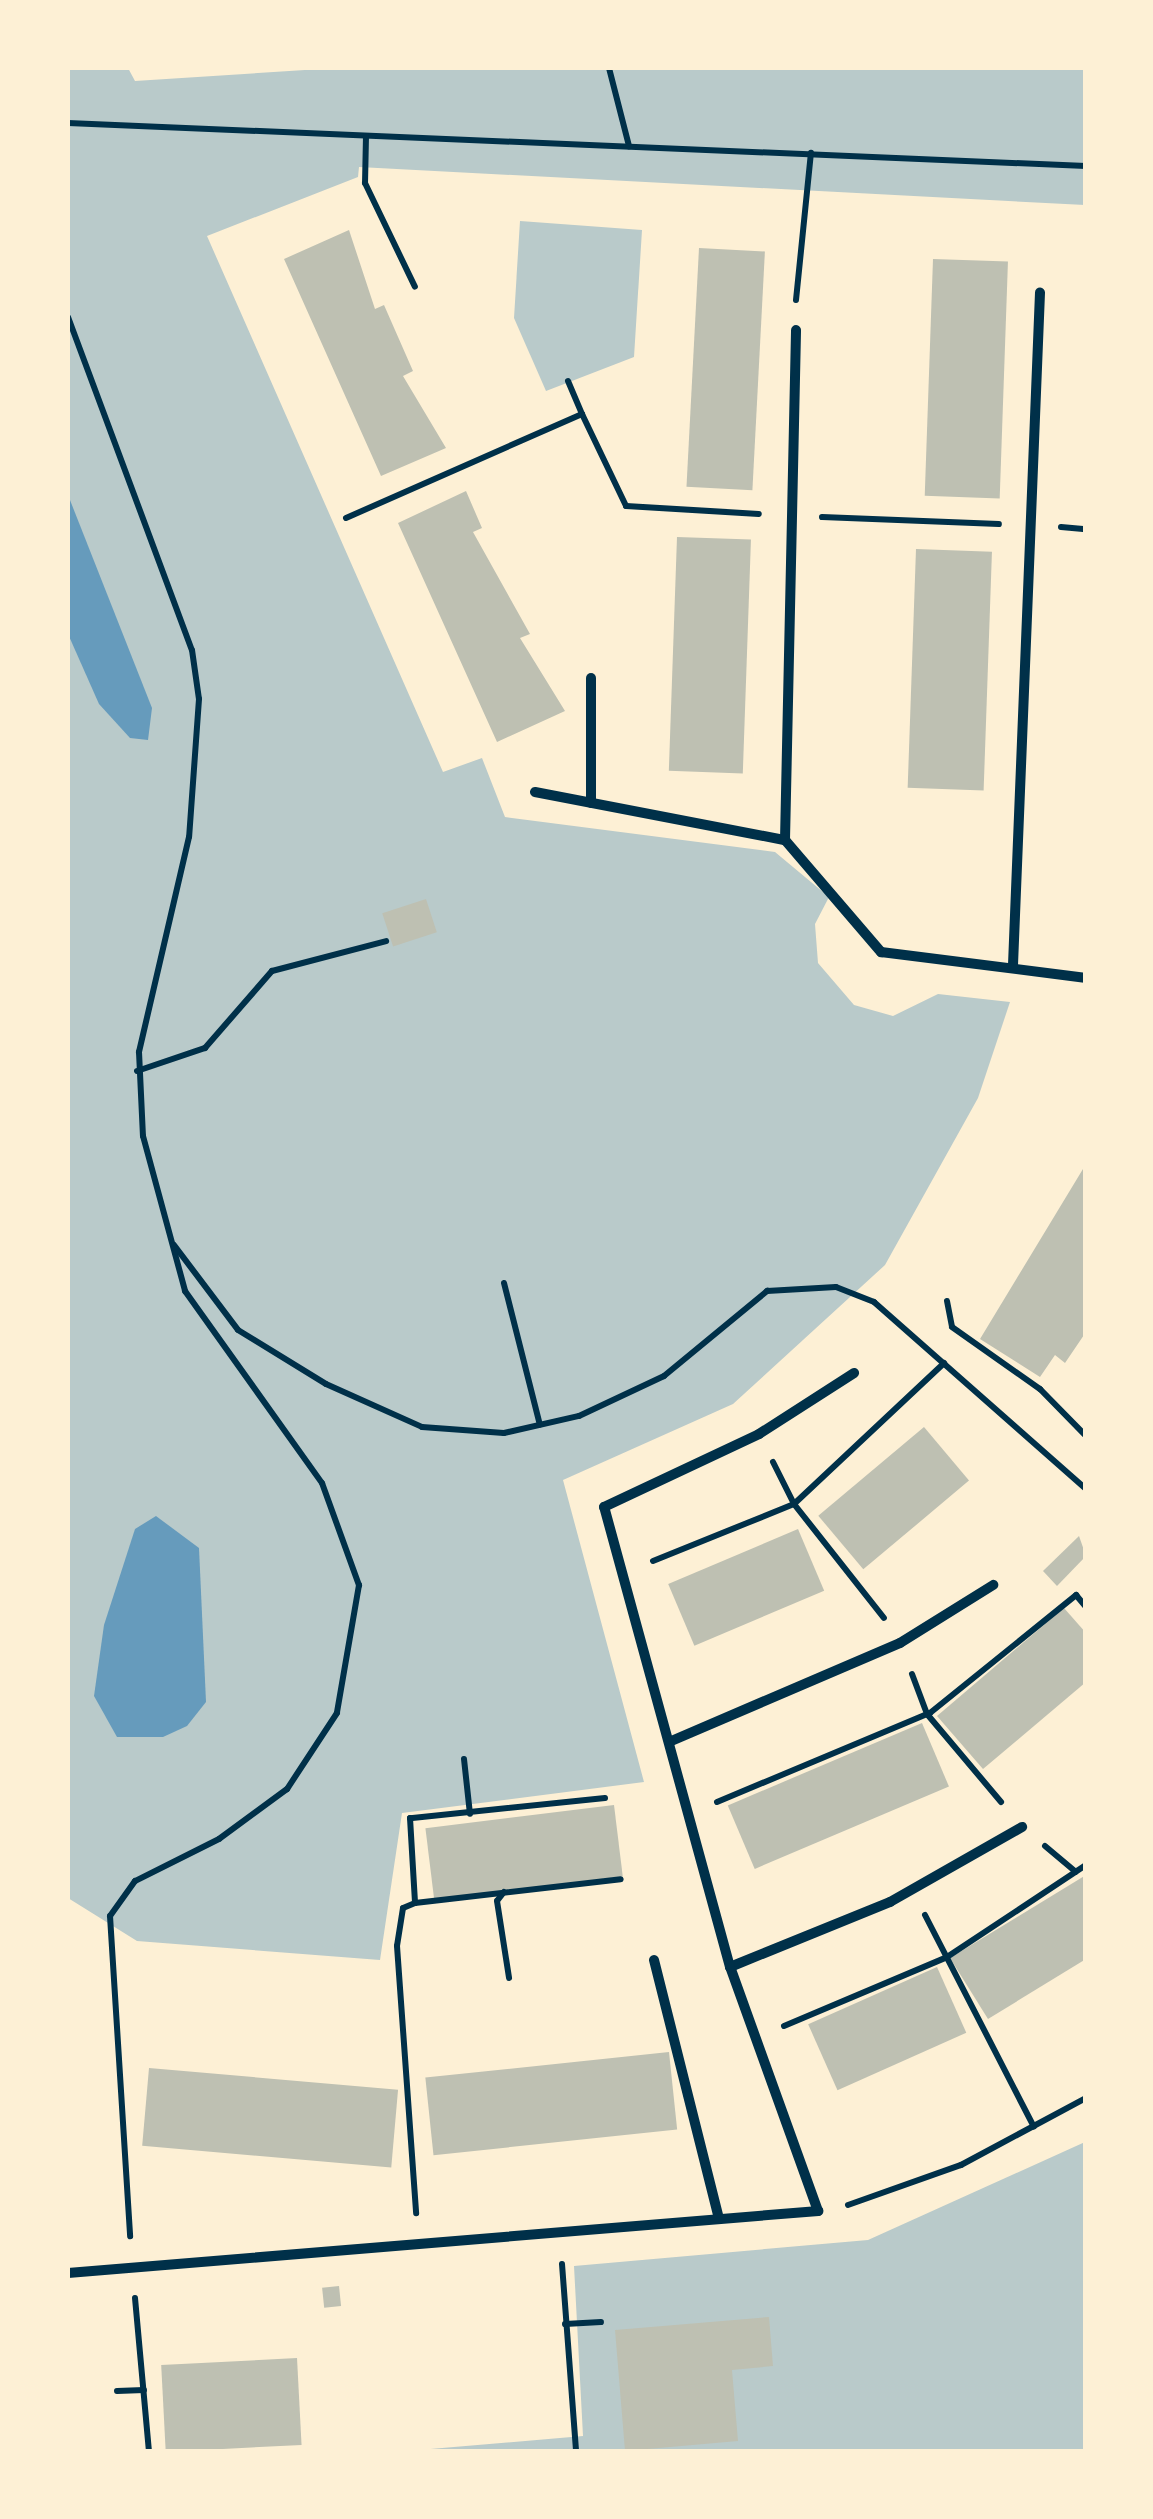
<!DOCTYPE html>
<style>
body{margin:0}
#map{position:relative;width:1153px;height:2519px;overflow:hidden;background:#fdf0d5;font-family:"Space Grotesk",sans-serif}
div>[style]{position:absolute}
.green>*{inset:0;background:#b9caca}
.water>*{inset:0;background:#669bbc}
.building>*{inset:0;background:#bec0b2;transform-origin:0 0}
.path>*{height:6px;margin:-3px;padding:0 3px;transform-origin:3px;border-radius:3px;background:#003049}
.minor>*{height:10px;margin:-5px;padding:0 5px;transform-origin:5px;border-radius:5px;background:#003049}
span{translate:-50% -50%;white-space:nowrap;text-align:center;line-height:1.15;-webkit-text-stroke:10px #fdf0d5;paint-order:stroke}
.frame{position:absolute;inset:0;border:70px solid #fdf0d5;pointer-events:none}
</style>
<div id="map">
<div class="green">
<i style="clip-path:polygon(68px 68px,128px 68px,135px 81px,336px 68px,1085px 68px,1085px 205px,359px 167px,358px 177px,207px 236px,443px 772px,482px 758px,505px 817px,775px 852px,829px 897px,815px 924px,818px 963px,854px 1005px,893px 1016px,938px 994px,1010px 1002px,978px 1098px,885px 1265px,733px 1404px,563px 1480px,644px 1782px,402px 1813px,380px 1960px,137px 1941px,68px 1898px)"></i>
<i style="clip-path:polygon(520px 221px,642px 230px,634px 357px,546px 391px,514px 318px)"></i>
<i style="clip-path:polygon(1085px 2142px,1085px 2451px,395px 2452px,583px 2436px,574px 2266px,868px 2240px)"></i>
</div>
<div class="water">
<i style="clip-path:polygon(68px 495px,152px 708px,148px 740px,130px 738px,99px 704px,68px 634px)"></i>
<i style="clip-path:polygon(156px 1516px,199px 1548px,206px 1702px,187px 1726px,163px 1737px,117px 1737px,94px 1696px,104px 1625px,135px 1529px)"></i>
</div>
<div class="building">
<i style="clip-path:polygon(349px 230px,375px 309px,384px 305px,413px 371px,403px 376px,446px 448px,381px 476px,284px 259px)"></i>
<i style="left:699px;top:248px;width:66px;height:239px;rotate:3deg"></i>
<i style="left:933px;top:259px;width:75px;height:237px;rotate:2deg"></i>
<i style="clip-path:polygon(466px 491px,482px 528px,473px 532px,530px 634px,520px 638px,565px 711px,497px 742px,398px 523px)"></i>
<i style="left:677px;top:537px;width:74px;height:234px;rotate:2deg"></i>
<i style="left:916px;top:549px;width:76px;height:239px;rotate:2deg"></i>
<i style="left:426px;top:899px;width:35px;height:46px;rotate:72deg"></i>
<i style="clip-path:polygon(1086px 1164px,1086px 1332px,1065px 1363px,1055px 1355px,1040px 1377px,980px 1339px)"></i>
<i style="left:924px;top:1427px;width:70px;height:138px;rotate:50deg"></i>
<i style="left:798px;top:1529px;width:67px;height:141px;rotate:67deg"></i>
<i style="clip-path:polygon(1079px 1536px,1086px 1556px,1057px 1586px,1043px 1571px)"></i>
<i style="clip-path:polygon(1064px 1608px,1086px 1633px,1086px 1682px,983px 1769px,937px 1716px)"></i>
<i style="left:922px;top:1723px;width:69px;height:211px;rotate:67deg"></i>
<i style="left:614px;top:1805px;width:72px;height:190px;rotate:83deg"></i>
<i style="clip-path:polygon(1086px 1875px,1086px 1959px,988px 2019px,950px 1958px)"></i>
<i style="left:937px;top:1967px;width:72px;height:141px;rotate:66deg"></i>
<i style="left:669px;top:2052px;width:78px;height:245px;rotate:84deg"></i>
<i style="left:149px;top:2068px;width:250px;height:78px;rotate:5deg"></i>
<i style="left:339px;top:2286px;width:20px;height:17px;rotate:84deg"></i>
<i style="clip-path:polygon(769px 2317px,773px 2366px,732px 2370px,738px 2441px,625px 2451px,615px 2330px)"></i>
<i style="left:297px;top:2358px;width:87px;height:136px;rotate:87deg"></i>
</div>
<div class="path">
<i style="left:609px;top:68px;width:81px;rotate:75.6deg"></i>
<i style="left:68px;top:123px;width:1019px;rotate:2.42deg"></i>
<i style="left:366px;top:136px;width:47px;rotate:91.2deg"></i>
<i style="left:365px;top:183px;width:115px;rotate:64.3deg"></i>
<i style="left:796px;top:300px;width:148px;rotate:-84.2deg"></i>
<i style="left:68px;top:317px;width:355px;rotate:69.6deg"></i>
<i style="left:192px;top:650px;width:49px;rotate:81.9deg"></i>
<i style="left:199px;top:699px;width:138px;rotate:94.1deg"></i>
<i style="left:189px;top:837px;width:221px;rotate:103.1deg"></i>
<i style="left:139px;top:1052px;width:84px;rotate:87.3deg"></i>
<i style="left:143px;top:1136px;width:161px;rotate:74.8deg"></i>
<i style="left:185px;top:1291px;width:236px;rotate:54.5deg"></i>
<i style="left:322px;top:1483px;width:109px;rotate:70.1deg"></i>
<i style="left:359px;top:1585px;width:130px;rotate:99.8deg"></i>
<i style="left:337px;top:1713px;width:91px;rotate:123.3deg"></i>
<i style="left:287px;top:1789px;width:84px;rotate:143.7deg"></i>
<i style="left:219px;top:1839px;width:94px;rotate:153.4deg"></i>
<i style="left:135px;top:1881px;width:43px;rotate:125.5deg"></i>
<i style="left:110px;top:1916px;width:321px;rotate:86.4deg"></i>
<i style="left:568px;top:381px;width:36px;rotate:67deg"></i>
<i style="left:822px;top:517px;width:177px;rotate:2.3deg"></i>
<i style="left:346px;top:518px;width:258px;rotate:-23.8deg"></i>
<i style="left:582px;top:414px;width:102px;rotate:64.4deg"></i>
<i style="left:626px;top:506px;width:133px;rotate:3.4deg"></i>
<i style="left:1061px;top:527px;width:25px;rotate:5deg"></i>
<i style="left:137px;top:1071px;width:72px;rotate:-18.7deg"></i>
<i style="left:205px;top:1048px;width:102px;rotate:-49deg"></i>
<i style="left:272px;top:971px;width:118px;rotate:-14.7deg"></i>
<i style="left:174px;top:1245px;width:106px;rotate:53deg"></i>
<i style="left:238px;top:1330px;width:103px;rotate:31.5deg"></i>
<i style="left:326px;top:1384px;width:105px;rotate:24.1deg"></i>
<i style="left:422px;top:1427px;width:82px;rotate:4.2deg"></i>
<i style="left:504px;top:1433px;width:77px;rotate:-12.8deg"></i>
<i style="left:579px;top:1416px;width:94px;rotate:-25.2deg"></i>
<i style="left:664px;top:1376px;width:134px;rotate:-39.5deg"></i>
<i style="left:767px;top:1291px;width:69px;rotate:-3.3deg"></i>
<i style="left:836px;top:1287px;width:41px;rotate:21.5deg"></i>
<i style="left:874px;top:1302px;width:283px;rotate:41.4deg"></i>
<i style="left:504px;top:1283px;width:146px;rotate:75.8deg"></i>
<i style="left:947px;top:1301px;width:26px;rotate:79deg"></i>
<i style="left:952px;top:1327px;width:108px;rotate:35.2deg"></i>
<i style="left:1040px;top:1389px;width:66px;rotate:45.6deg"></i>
<i style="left:773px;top:1462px;width:47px;rotate:63.4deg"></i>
<i style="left:794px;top:1504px;width:145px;rotate:51.7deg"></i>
<i style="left:653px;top:1561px;width:152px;rotate:-22deg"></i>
<i style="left:794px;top:1504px;width:206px;rotate:-43.2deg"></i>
<i style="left:912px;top:1674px;width:43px;rotate:69.4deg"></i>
<i style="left:927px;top:1714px;width:115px;rotate:49.9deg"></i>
<i style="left:464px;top:1759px;width:55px;rotate:83.8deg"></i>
<i style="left:605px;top:1798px;width:196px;rotate:174.1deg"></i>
<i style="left:410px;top:1818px;width:85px;rotate:86.6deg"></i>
<i style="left:415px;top:1903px;width:207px;rotate:-6.6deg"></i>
<i style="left:717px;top:1802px;width:231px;rotate:-22.7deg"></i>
<i style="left:930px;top:1713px;width:188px;rotate:-38.9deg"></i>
<i style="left:1076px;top:1595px;width:16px;rotate:50deg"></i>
<i style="left:1045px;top:1846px;width:40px;rotate:40deg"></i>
<i style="left:504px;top:1892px;width:11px;rotate:128deg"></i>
<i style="left:497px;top:1901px;width:78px;rotate:81.1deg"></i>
<i style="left:415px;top:1903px;width:13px;rotate:157deg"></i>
<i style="left:403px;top:1908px;width:38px;rotate:99deg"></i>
<i style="left:397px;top:1946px;width:268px;rotate:85.9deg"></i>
<i style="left:925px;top:1915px;width:238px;rotate:62.8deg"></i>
<i style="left:784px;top:2026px;width:177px;rotate:-22.9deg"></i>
<i style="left:947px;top:1957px;width:167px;rotate:-33.5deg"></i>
<i style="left:848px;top:2205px;width:120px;rotate:-19.5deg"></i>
<i style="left:961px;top:2165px;width:142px;rotate:-28.2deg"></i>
<i style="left:562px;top:2264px;width:189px;rotate:85.7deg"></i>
<i style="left:135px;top:2298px;width:155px;rotate:84.8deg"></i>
<i style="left:565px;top:2324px;width:36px;rotate:-3deg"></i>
<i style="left:117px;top:2391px;width:27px;rotate:-2deg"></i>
</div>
<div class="minor">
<i style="left:591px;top:678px;width:125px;rotate:90deg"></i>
<i style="left:535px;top:792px;width:255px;rotate:10.9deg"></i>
<i style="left:785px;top:840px;width:148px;rotate:49.4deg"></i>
<i style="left:881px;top:952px;width:207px;rotate:7.2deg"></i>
<i style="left:785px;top:840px;width:510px;rotate:-88.76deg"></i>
<i style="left:1013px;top:965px;width:673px;rotate:-87.7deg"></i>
<i style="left:669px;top:1742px;width:251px;rotate:-23.2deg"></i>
<i style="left:900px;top:1643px;width:110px;rotate:-31.9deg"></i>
<i style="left:654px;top:1960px;width:267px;rotate:75.9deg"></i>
<i style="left:730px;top:1967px;width:173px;rotate:-22.1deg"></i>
<i style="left:890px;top:1902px;width:152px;rotate:-29.6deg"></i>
<i style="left:68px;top:2273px;width:753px;rotate:-4.73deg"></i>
<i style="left:818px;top:2211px;width:259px;rotate:-109.8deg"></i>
<i style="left:730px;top:1967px;width:477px;rotate:-105.3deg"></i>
<i style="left:604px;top:1507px;width:171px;rotate:-25.2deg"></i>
<i style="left:759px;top:1434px;width:113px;rotate:-32.7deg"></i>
</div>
<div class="frame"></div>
</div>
